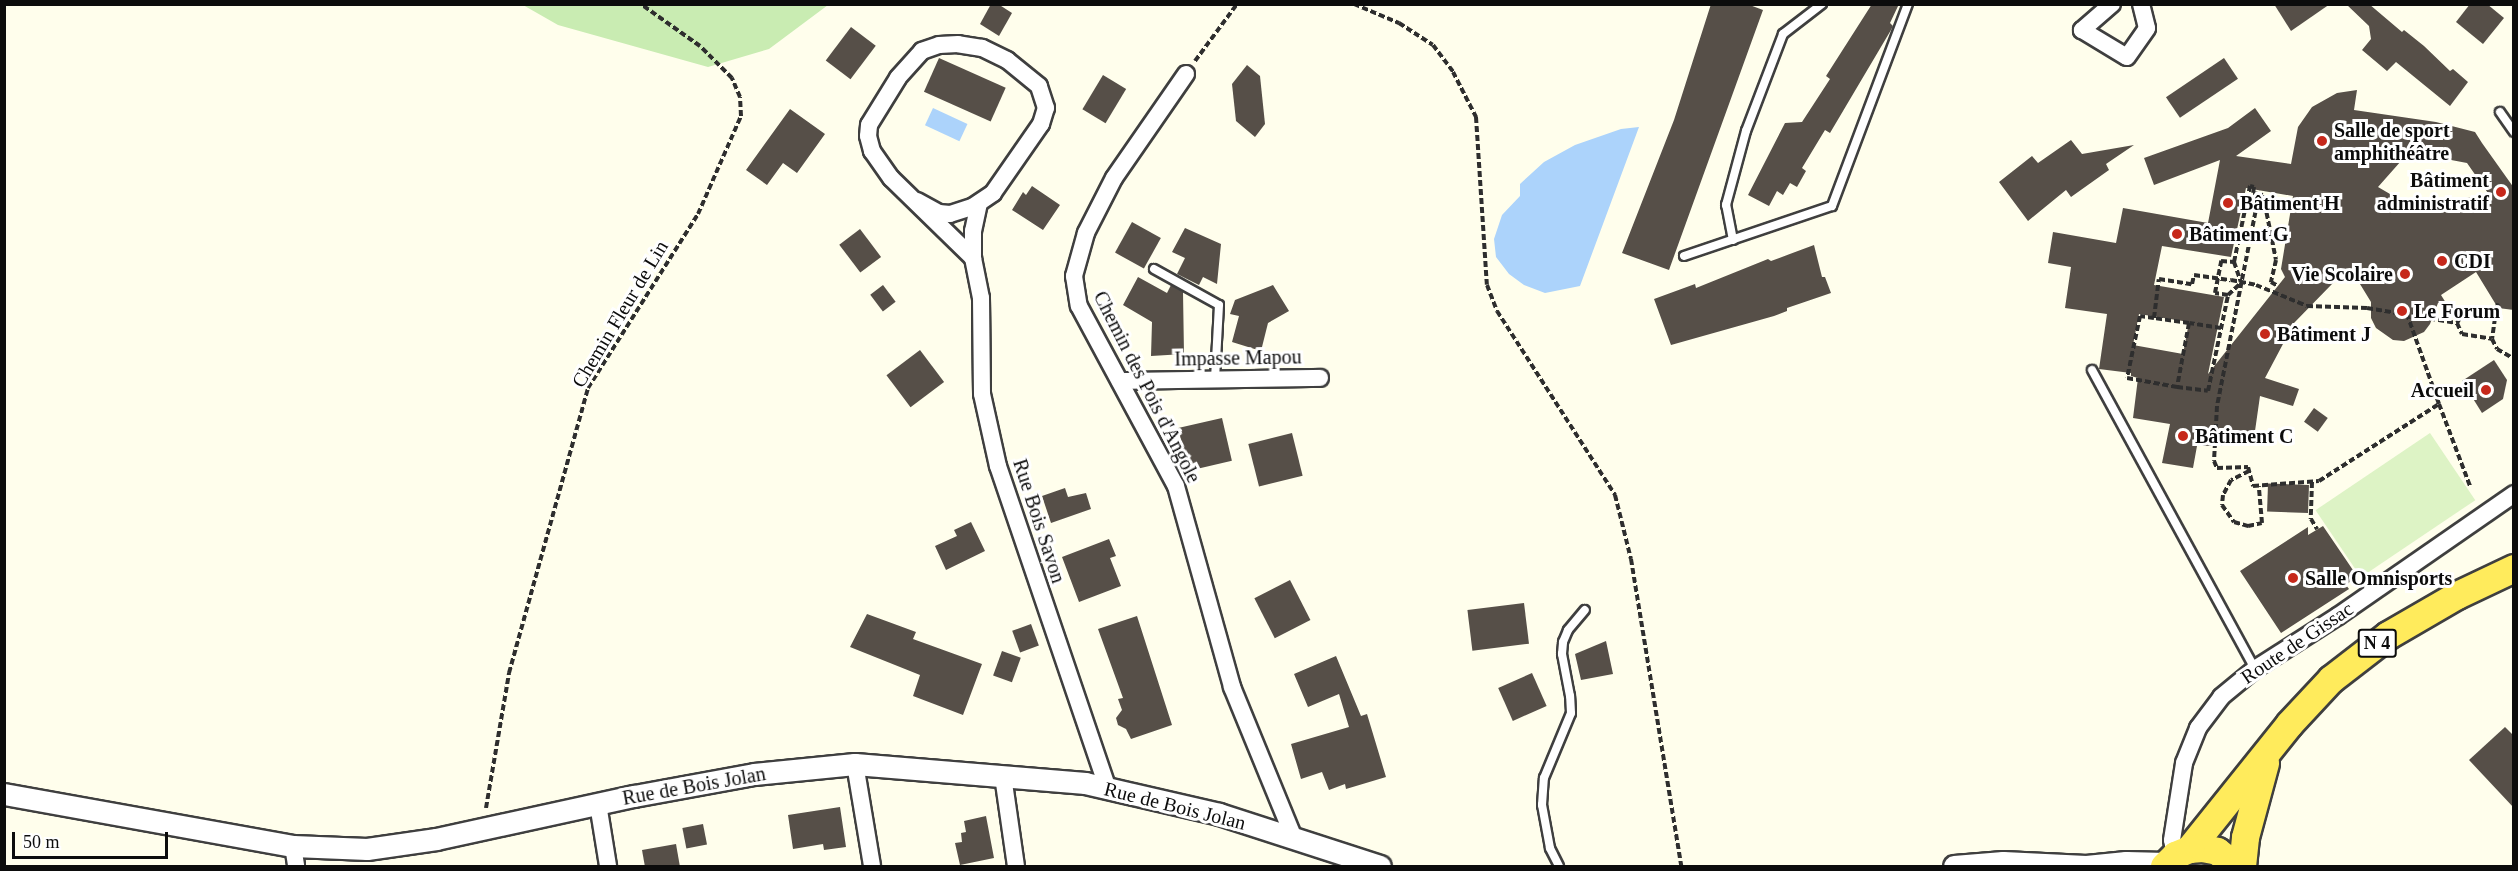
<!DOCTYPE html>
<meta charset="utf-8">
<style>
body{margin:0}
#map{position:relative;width:2518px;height:871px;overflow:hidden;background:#fffeec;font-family:Georgia,serif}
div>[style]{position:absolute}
.green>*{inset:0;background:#c9ecb2}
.pitch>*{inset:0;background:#ddf3c5;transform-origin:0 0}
.water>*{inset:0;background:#acd3fb;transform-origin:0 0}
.building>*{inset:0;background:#564f48;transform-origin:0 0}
.path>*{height:4px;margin-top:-2px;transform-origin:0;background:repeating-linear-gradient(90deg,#2e2e2e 0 6px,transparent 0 9px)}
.roads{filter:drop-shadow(2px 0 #3f3f3f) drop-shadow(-2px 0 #3f3f3f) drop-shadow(0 2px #3f3f3f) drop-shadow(0 -2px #3f3f3f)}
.service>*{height:8px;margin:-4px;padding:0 4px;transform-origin:4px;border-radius:4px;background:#fff}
.minor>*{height:16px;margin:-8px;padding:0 8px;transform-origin:8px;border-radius:8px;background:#fff}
.tertiary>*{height:21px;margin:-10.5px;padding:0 10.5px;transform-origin:10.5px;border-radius:10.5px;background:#fff}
.primary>*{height:27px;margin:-13.5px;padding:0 13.5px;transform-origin:13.5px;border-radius:13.5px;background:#ffeb5c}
.dots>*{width:16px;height:16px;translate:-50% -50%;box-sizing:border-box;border:3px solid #fff;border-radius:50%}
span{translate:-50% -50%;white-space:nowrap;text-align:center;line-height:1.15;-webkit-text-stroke:6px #fff;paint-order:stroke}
.shield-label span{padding:2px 4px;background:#fff;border:2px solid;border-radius:4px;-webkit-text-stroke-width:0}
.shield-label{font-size:18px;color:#0c0c0c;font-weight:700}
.poi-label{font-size:20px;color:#0c0c0c;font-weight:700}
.left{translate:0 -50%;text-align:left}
.right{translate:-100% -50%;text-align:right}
.street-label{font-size:20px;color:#0c0c0c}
.frame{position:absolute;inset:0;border:6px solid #0c0c0c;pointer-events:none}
.scale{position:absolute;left:12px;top:832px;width:156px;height:27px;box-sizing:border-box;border:3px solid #0c0c0c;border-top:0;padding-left:8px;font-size:18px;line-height:21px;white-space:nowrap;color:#0c0c0c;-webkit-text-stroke:4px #fff;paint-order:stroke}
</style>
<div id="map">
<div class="green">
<i style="clip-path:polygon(523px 5px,828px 5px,769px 49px,708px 67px,558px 25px)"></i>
</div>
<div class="pitch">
<i style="left:2430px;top:433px;width:81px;height:138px;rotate:56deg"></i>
</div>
<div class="water">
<i style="left:933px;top:108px;width:38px;height:19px;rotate:25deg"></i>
<i style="clip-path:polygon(1639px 127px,1580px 286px,1545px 293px,1524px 285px,1509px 274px,1496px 257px,1494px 239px,1502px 215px,1520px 196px,1520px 184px,1544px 162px,1575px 145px,1621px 129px)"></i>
</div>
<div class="building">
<i style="clip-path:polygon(991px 4px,998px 4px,1012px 13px,999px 36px,980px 24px)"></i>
<i style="clip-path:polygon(1711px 4px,1747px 4px,1763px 10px,1669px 270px,1622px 253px,1674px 120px)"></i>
<i style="clip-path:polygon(1872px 4px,1899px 4px,1890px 23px,1893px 26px,1891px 30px,1830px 133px,1825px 130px,1802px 168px,1806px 171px,1797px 187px,1790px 183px,1783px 195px,1777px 191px,1769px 206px,1748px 195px,1785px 123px,1802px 122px,1830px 79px,1826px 76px)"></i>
<i style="clip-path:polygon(2274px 4px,2330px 4px,2291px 31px)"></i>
<i style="clip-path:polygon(2346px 4px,2369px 4px,2402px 32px,2404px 30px,2424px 46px,2450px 71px,2453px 69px,2468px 82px,2450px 106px,2396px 62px,2387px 71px,2362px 50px,2371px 39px,2369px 26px)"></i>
<i style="clip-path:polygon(2470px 4px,2487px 4px,2504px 18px,2483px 44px,2456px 22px)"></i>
<i style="left:851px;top:27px;width:31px;height:42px;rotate:37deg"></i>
<i style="left:939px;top:58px;width:73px;height:37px;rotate:24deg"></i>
<i style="left:2224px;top:58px;width:25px;height:70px;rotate:56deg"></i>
<i style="clip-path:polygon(1247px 65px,1260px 76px,1265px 124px,1255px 137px,1236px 121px,1232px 84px)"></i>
<i style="left:1103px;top:75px;width:27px;height:40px;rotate:31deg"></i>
<i style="clip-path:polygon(evenodd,2357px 90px,2354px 110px,2436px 122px,2475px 132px,2482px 143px,2514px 188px,2514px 310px,2498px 308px,2476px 272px,2441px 295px,2446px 303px,2438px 303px,2430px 324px,2424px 332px,2404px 341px,2393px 340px,2376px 328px,2371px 318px,2371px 302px,2352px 271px,2332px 284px,2294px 323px,2265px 378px,2299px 389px,2293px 406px,2260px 396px,2253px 445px,2197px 446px,2193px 468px,2162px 463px,2170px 424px,2133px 418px,2138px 378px,2131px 376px,2131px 373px,2099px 369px,2107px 314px,2065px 308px,2071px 267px,2048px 263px,2053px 232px,2116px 243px,2123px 208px,2208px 223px,2220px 160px,2154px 185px,2144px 158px,2228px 128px,2255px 108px,2271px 131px,2236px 156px,2291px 164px,2298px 127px,2312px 107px,2337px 93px,2357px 90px,2409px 152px,2467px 163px,2490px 196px,2392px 204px,2390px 194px,2378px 187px,2409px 152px,2357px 90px,2246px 188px,2293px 196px,2281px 269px,2285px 277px,2208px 374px,2224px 297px,2154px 285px,2162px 246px,2231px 257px,2246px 188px,2357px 90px,2139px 314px,2189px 322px,2183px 354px,2133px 345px,2139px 314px)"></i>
<i style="clip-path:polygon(790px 109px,825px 134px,797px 173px,783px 163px,767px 185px,746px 170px)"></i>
<i style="clip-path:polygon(2071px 140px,2082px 154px,2134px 145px,2106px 164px,2109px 170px,2071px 197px,2066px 190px,2028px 221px,1999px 182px,2032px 156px,2038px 163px)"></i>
<i style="clip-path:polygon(1032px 186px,1060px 205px,1043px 230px,1012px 210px,1023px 192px,1026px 195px)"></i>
<i style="left:1132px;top:222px;width:33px;height:35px;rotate:29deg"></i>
<i style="clip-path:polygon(1185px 228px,1221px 244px,1217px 284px,1203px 277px,1199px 285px,1177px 274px,1185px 258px,1172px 252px)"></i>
<i style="left:860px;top:229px;width:35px;height:26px;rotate:53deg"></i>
<i style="clip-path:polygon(1814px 245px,1822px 277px,1825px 277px,1831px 293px,1787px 308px,1787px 311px,1774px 316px,1671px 345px,1654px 299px,1695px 284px,1696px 288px,1768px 259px,1771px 261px)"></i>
<i style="clip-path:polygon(1138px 277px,1167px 293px,1171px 285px,1183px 292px,1184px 354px,1151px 356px,1152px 322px,1123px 305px)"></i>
<i style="left:883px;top:285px;width:21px;height:16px;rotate:53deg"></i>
<i style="clip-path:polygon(1273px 285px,1289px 311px,1268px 323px,1261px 351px,1232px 342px,1239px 316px,1230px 314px,1235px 300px)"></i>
<i style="left:920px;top:350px;width:40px;height:42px;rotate:53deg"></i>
<i style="clip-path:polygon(2494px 360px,2507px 380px,2503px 399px,2482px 413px,2462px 381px)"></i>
<i style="left:2314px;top:408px;width:17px;height:17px;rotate:36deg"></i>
<i style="left:1222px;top:418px;width:44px;height:45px;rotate:77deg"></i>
<i style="left:1292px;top:433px;width:44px;height:45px;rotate:76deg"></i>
<i style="left:2309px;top:485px;width:28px;height:41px;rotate:92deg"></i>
<i style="clip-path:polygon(1065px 488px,1068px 497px,1086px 493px,1091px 509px,1051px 523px,1042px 496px)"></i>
<i style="clip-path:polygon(971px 522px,985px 551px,946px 570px,935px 546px,957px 536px,954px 530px)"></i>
<i style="clip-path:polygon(2323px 526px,2357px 576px,2346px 585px,2349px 589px,2281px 633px,2240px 571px,2308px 527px,2308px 535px)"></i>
<i style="clip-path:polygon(1109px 539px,1116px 556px,1110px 558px,1121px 586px,1079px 602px,1062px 557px)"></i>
<i style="left:1290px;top:580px;width:45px;height:40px;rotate:63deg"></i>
<i style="left:1524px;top:603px;width:41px;height:57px;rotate:83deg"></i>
<i style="clip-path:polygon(867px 614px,916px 632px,913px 639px,982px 664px,963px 715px,913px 696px,920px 675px,850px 647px)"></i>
<i style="clip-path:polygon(1137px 616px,1172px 725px,1131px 739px,1126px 729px,1118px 725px,1116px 718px,1122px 710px,1118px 699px,1123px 698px,1098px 629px)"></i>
<i style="left:1031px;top:624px;width:23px;height:20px;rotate:70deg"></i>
<i style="clip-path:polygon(1606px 641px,1613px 674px,1581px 680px,1575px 654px)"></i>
<i style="left:1002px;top:651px;width:20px;height:26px;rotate:20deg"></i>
<i style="clip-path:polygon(1336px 656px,1361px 716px,1367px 714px,1386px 777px,1346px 789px,1345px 784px,1329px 790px,1322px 772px,1301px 779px,1291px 744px,1349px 727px,1339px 694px,1308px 707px,1294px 674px)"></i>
<i style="left:1532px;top:673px;width:36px;height:37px;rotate:66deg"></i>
<i style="clip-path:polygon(2505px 727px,2514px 736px,2514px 808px,2469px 760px)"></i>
<i style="clip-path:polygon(840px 807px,846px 847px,824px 850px,823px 844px,793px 849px,788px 815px)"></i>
<i style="clip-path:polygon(986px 816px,994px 858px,960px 865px,955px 843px,962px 842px,961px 833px,966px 832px,964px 821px)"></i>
<i style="left:703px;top:824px;width:21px;height:21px;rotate:79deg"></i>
<i style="clip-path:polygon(676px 844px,680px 867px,645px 867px,642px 850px)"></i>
</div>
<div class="path">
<i style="left:1354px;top:4px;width:49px;rotate:22.9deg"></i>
<i style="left:1399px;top:23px;width:40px;rotate:32.9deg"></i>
<i style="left:1433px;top:45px;width:34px;rotate:53deg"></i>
<i style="left:1453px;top:72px;width:51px;rotate:62.9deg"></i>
<i style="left:1476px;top:117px;width:168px;rotate:86.3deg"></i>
<i style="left:1487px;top:285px;width:28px;rotate:69deg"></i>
<i style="left:1497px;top:311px;width:219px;rotate:57.3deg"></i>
<i style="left:1615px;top:495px;width:66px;rotate:76deg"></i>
<i style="left:1631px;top:559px;width:311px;rotate:80.7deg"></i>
<i style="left:1195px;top:61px;width:71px;rotate:-53.6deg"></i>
<i style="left:2259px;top:194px;width:216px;rotate:101.2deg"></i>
<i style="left:2217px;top:406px;width:55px;rotate:93.1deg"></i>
<i style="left:2214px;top:461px;width:8px;rotate:67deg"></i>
<i style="left:2217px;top:468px;width:31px;rotate:-2deg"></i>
<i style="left:2248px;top:467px;width:20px;rotate:75deg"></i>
<i style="left:2253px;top:486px;width:66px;rotate:-4.3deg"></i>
<i style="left:2319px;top:481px;width:143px;rotate:-32.7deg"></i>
<i style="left:2439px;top:404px;width:96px;rotate:-109.6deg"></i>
<i style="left:2234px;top:262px;width:21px;rotate:71deg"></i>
<i style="left:2228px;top:295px;width:18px;rotate:-43deg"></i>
<i style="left:2154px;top:318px;width:14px;rotate:-172deg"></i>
<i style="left:2140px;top:316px;width:63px;rotate:101.8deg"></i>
<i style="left:2127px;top:378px;width:51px;rotate:10.2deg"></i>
<i style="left:2495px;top:318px;width:15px;rotate:-79deg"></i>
<i style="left:2189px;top:323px;width:35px;rotate:-172deg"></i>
<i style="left:2154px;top:318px;width:39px;rotate:-83deg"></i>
<i style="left:2159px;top:279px;width:33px;rotate:9deg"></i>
<i style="left:2192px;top:284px;width:9px;rotate:-77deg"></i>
<i style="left:2194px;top:275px;width:37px;rotate:8deg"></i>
<i style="left:2231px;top:280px;width:25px;rotate:11deg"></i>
<i style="left:2256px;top:285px;width:55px;rotate:22.4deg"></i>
<i style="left:2307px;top:306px;width:60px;rotate:1.9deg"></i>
<i style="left:2367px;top:308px;width:91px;rotate:9.5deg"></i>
<i style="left:2457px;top:323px;width:12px;rotate:66deg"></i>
<i style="left:2462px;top:334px;width:30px;rotate:9deg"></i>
<i style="left:2492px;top:339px;width:11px;rotate:63deg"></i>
<i style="left:2497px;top:349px;width:20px;rotate:30deg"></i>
<i style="left:2457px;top:323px;width:13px;rotate:-58deg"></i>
<i style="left:2464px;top:312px;width:32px;rotate:11deg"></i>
<i style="left:2495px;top:318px;width:21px;rotate:98deg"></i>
<i style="left:2221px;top:328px;width:32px;rotate:-171deg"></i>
<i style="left:2189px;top:323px;width:65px;rotate:100.6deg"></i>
<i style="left:2177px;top:387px;width:31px;rotate:7deg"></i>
<i style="left:2208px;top:391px;width:98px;rotate:-78.2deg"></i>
<i style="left:2228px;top:295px;width:13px;rotate:-171deg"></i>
<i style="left:2215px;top:293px;width:33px;rotate:-79deg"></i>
<i style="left:2221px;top:261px;width:13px;rotate:4deg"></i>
<i style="left:2234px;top:262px;width:78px;rotate:-78.1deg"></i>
<i style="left:2250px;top:186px;width:4px;rotate:14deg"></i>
<i style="left:2254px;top:187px;width:6px;rotate:99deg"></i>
<i style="left:2253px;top:193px;width:10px;rotate:11deg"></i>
<i style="left:2263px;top:195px;width:66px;rotate:78.7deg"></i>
<i style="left:2276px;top:260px;width:23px;rotate:103deg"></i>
<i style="left:2271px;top:282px;width:8px;rotate:30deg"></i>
<i style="left:2439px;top:404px;width:88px;rotate:69.3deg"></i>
<i style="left:2249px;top:471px;width:20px;rotate:153deg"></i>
<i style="left:2231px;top:480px;width:17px;rotate:118deg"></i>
<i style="left:2223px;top:495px;width:10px;rotate:96deg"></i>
<i style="left:2222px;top:505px;width:21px;rotate:55deg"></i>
<i style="left:2234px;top:522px;width:15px;rotate:16deg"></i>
<i style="left:2248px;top:526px;width:14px;rotate:-12deg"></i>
<i style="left:2262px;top:523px;width:37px;rotate:-95deg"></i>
<i style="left:2312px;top:482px;width:37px;rotate:92deg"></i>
<i style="left:2311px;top:519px;width:12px;rotate:59deg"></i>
<i style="left:486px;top:808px;width:137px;rotate:-80.3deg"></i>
<i style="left:509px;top:673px;width:296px;rotate:-74.5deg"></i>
<i style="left:588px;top:388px;width:206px;rotate:-57.7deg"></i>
<i style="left:698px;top:214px;width:107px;rotate:-66.3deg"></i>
<i style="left:741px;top:116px;width:19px;rotate:-93deg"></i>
<i style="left:740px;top:97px;width:21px;rotate:-113deg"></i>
<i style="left:732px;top:78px;width:45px;rotate:-135deg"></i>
<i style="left:700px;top:46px;width:72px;rotate:-144.6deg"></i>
</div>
<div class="roads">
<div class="service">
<i style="left:2500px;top:112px;width:24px;rotate:55deg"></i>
<i style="left:1733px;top:240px;width:36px;rotate:-101deg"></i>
<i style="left:1726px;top:205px;width:77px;rotate:-74.9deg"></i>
<i style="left:1746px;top:131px;width:104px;rotate:-69.1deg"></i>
<i style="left:1783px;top:34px;width:49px;rotate:-37.6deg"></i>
<i style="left:1684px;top:256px;width:156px;rotate:-18.7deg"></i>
<i style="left:1832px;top:206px;width:216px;rotate:-69.4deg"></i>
<i style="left:1154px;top:269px;width:74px;rotate:29deg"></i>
<i style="left:1219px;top:305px;width:74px;rotate:93.1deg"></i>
<i style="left:2092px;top:370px;width:341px;rotate:61.4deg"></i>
<i style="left:1559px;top:866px;width:20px;rotate:-117deg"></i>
<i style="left:1550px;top:848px;width:44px;rotate:-100.5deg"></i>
<i style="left:1542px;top:805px;width:27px;rotate:-86deg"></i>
<i style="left:1544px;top:778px;width:70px;rotate:-67.4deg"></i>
<i style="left:1571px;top:713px;width:17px;rotate:-93deg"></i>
<i style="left:1570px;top:696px;width:43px;rotate:-100.8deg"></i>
<i style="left:1562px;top:654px;width:12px;rotate:-85deg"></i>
<i style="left:1563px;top:642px;width:13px;rotate:-67deg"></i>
<i style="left:1568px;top:630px;width:26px;rotate:-50deg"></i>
</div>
<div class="minor">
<i style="left:2112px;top:4px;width:40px;rotate:139deg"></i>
<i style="left:2082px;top:30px;width:52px;rotate:31deg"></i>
<i style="left:2127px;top:57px;width:35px;rotate:-55deg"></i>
<i style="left:2147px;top:28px;width:25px;rotate:-104deg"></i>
<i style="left:1186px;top:74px;width:126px;rotate:124.7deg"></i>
<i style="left:1114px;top:178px;width:62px;rotate:117deg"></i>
<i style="left:1086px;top:233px;width:45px;rotate:105.6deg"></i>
<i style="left:1074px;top:276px;width:30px;rotate:81deg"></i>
<i style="left:1079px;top:306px;width:204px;rotate:61.7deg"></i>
<i style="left:1176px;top:486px;width:209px;rotate:74.4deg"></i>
<i style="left:1232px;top:687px;width:163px;rotate:67.7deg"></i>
<i style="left:917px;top:201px;width:25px;rotate:29deg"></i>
<i style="left:939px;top:213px;width:11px;rotate:5deg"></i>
<i style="left:950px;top:214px;width:25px;rotate:-18deg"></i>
<i style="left:974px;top:206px;width:23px;rotate:-34deg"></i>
<i style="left:993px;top:193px;width:84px;rotate:-55.2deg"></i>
<i style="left:1041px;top:124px;width:17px;rotate:-73deg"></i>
<i style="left:1046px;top:108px;width:23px;rotate:-108deg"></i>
<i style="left:1039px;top:86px;width:41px;rotate:-140.9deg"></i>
<i style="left:1007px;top:60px;width:28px;rotate:-154deg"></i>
<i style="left:982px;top:48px;width:24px;rotate:-171deg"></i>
<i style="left:958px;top:44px;width:19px;rotate:177deg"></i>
<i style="left:939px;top:45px;width:18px;rotate:161deg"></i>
<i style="left:922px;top:51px;width:36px;rotate:132deg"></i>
<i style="left:898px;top:78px;width:55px;rotate:121.7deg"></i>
<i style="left:869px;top:125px;width:11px;rotate:95deg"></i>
<i style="left:868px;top:136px;width:16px;rotate:75deg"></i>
<i style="left:872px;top:151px;width:33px;rotate:55deg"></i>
<i style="left:891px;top:178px;width:115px;rotate:44.3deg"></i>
<i style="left:979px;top:203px;width:29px;rotate:102deg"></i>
<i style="left:973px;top:231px;width:27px;rotate:90deg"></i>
<i style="left:973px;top:258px;width:41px;rotate:78.7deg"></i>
<i style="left:981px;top:298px;width:96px;rotate:89.4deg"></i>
<i style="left:982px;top:394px;width:74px;rotate:77.5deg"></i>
<i style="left:998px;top:466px;width:341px;rotate:71.2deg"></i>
<i style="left:1120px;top:381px;width:200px;rotate:-0.9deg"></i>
<i style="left:855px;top:764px;width:103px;rotate:80.5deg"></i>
<i style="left:1003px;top:776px;width:91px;rotate:81.8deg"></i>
<i style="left:598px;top:804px;width:63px;rotate:80.8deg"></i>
<i style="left:293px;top:846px;width:20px;rotate:81deg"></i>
<i style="left:2175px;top:855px;width:15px;rotate:-101deg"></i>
<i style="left:2172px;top:840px;width:78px;rotate:-81.1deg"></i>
<i style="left:2184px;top:763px;width:38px;rotate:-68deg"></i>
<i style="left:2198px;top:728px;width:39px;rotate:-53deg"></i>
<i style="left:2221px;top:697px;width:44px;rotate:-39.5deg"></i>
<i style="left:2255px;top:669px;width:98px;rotate:-32.6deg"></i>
<i style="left:2338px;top:616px;width:214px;rotate:-34.7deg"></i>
</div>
<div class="tertiary">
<i style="left:4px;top:794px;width:294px;rotate:10.2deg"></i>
<i style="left:293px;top:846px;width:74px;rotate:2.3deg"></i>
<i style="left:367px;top:849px;width:70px;rotate:-8.2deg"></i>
<i style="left:436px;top:839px;width:203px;rotate:-12.3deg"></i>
<i style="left:634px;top:796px;width:122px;rotate:-10.4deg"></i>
<i style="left:754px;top:774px;width:101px;rotate:-5.7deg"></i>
<i style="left:855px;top:764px;width:231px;rotate:4.7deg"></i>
<i style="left:1085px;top:783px;width:138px;rotate:13deg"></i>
<i style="left:1219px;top:814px;width:169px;rotate:17.9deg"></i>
<i style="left:1954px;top:866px;width:49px;rotate:-4.7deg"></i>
<i style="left:2003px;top:862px;width:83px;rotate:2.8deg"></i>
<i style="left:2086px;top:866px;width:40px;rotate:-5.7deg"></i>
<i style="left:2126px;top:862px;width:40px;rotate:1.4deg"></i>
</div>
<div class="primary">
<i style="left:2189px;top:849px;width:160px;rotate:-51.3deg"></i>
<i style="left:2289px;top:724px;width:62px;rotate:-47deg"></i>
<i style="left:2331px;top:679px;width:72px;rotate:-37.7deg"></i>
<i style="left:2388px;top:635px;width:80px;rotate:-30.1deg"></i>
<i style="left:2457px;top:595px;width:63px;rotate:-25.3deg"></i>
<i style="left:2164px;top:866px;width:16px;rotate:-45deg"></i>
<i style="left:2175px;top:855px;width:15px;rotate:-23deg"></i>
<i style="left:2189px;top:849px;width:13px;rotate:-4deg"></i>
<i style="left:2202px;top:848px;width:15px;rotate:11deg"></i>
<i style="left:2217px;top:851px;width:24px;rotate:38deg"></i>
<i style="left:2242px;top:866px;width:29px;rotate:-84deg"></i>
<i style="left:2245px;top:837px;width:77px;rotate:-74.9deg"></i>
</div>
</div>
<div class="dots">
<i style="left:2322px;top:141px;background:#c6281b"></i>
<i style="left:2501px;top:192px;background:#c6281b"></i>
<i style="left:2228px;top:203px;background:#c6281b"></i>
<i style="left:2177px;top:234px;background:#c6281b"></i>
<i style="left:2442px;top:261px;background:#c6281b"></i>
<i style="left:2405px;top:274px;background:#c6281b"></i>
<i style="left:2402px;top:311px;background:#c6281b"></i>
<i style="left:2265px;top:334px;background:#c6281b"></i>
<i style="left:2486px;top:390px;background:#c6281b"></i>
<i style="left:2183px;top:436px;background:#c6281b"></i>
<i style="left:2293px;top:578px;background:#c6281b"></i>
</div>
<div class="shield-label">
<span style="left:2377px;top:643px">N 4</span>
</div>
<div class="poi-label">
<span class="left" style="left:2334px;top:142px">Salle de sport<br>amphithéâtre</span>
<span class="right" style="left:2489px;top:192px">Bâtiment<br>administratif</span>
<span class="left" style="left:2240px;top:203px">Bâtiment H</span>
<span class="left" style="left:2189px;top:234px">Bâtiment G</span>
<span class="left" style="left:2454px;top:261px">CDI</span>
<span class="right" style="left:2393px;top:274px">Vie Scolaire</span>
<span class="left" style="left:2414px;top:311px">Le Forum</span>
<span class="left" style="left:2277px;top:334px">Bâtiment J</span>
<span class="right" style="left:2474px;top:390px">Accueil</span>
<span class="left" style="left:2195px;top:436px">Bâtiment C</span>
<span class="left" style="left:2305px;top:578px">Salle Omnisports</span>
</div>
<div class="street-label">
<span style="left:620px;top:314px;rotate:-59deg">Chemin Fleur de Lin</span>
<span style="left:1238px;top:358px;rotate:-1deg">Impasse Mapou</span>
<span style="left:1147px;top:387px;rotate:63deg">Chemin des Pois d'Angole</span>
<span style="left:1039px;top:521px;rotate:72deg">Rue Bois Savon</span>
<span style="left:2297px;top:643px;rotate:-34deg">Route de Gissac</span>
<span style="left:694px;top:786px;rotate:-10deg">Rue de Bois Jolan</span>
<span style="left:1175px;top:806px;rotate:14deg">Rue de Bois Jolan</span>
</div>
<div class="frame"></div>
<div class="scale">50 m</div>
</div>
